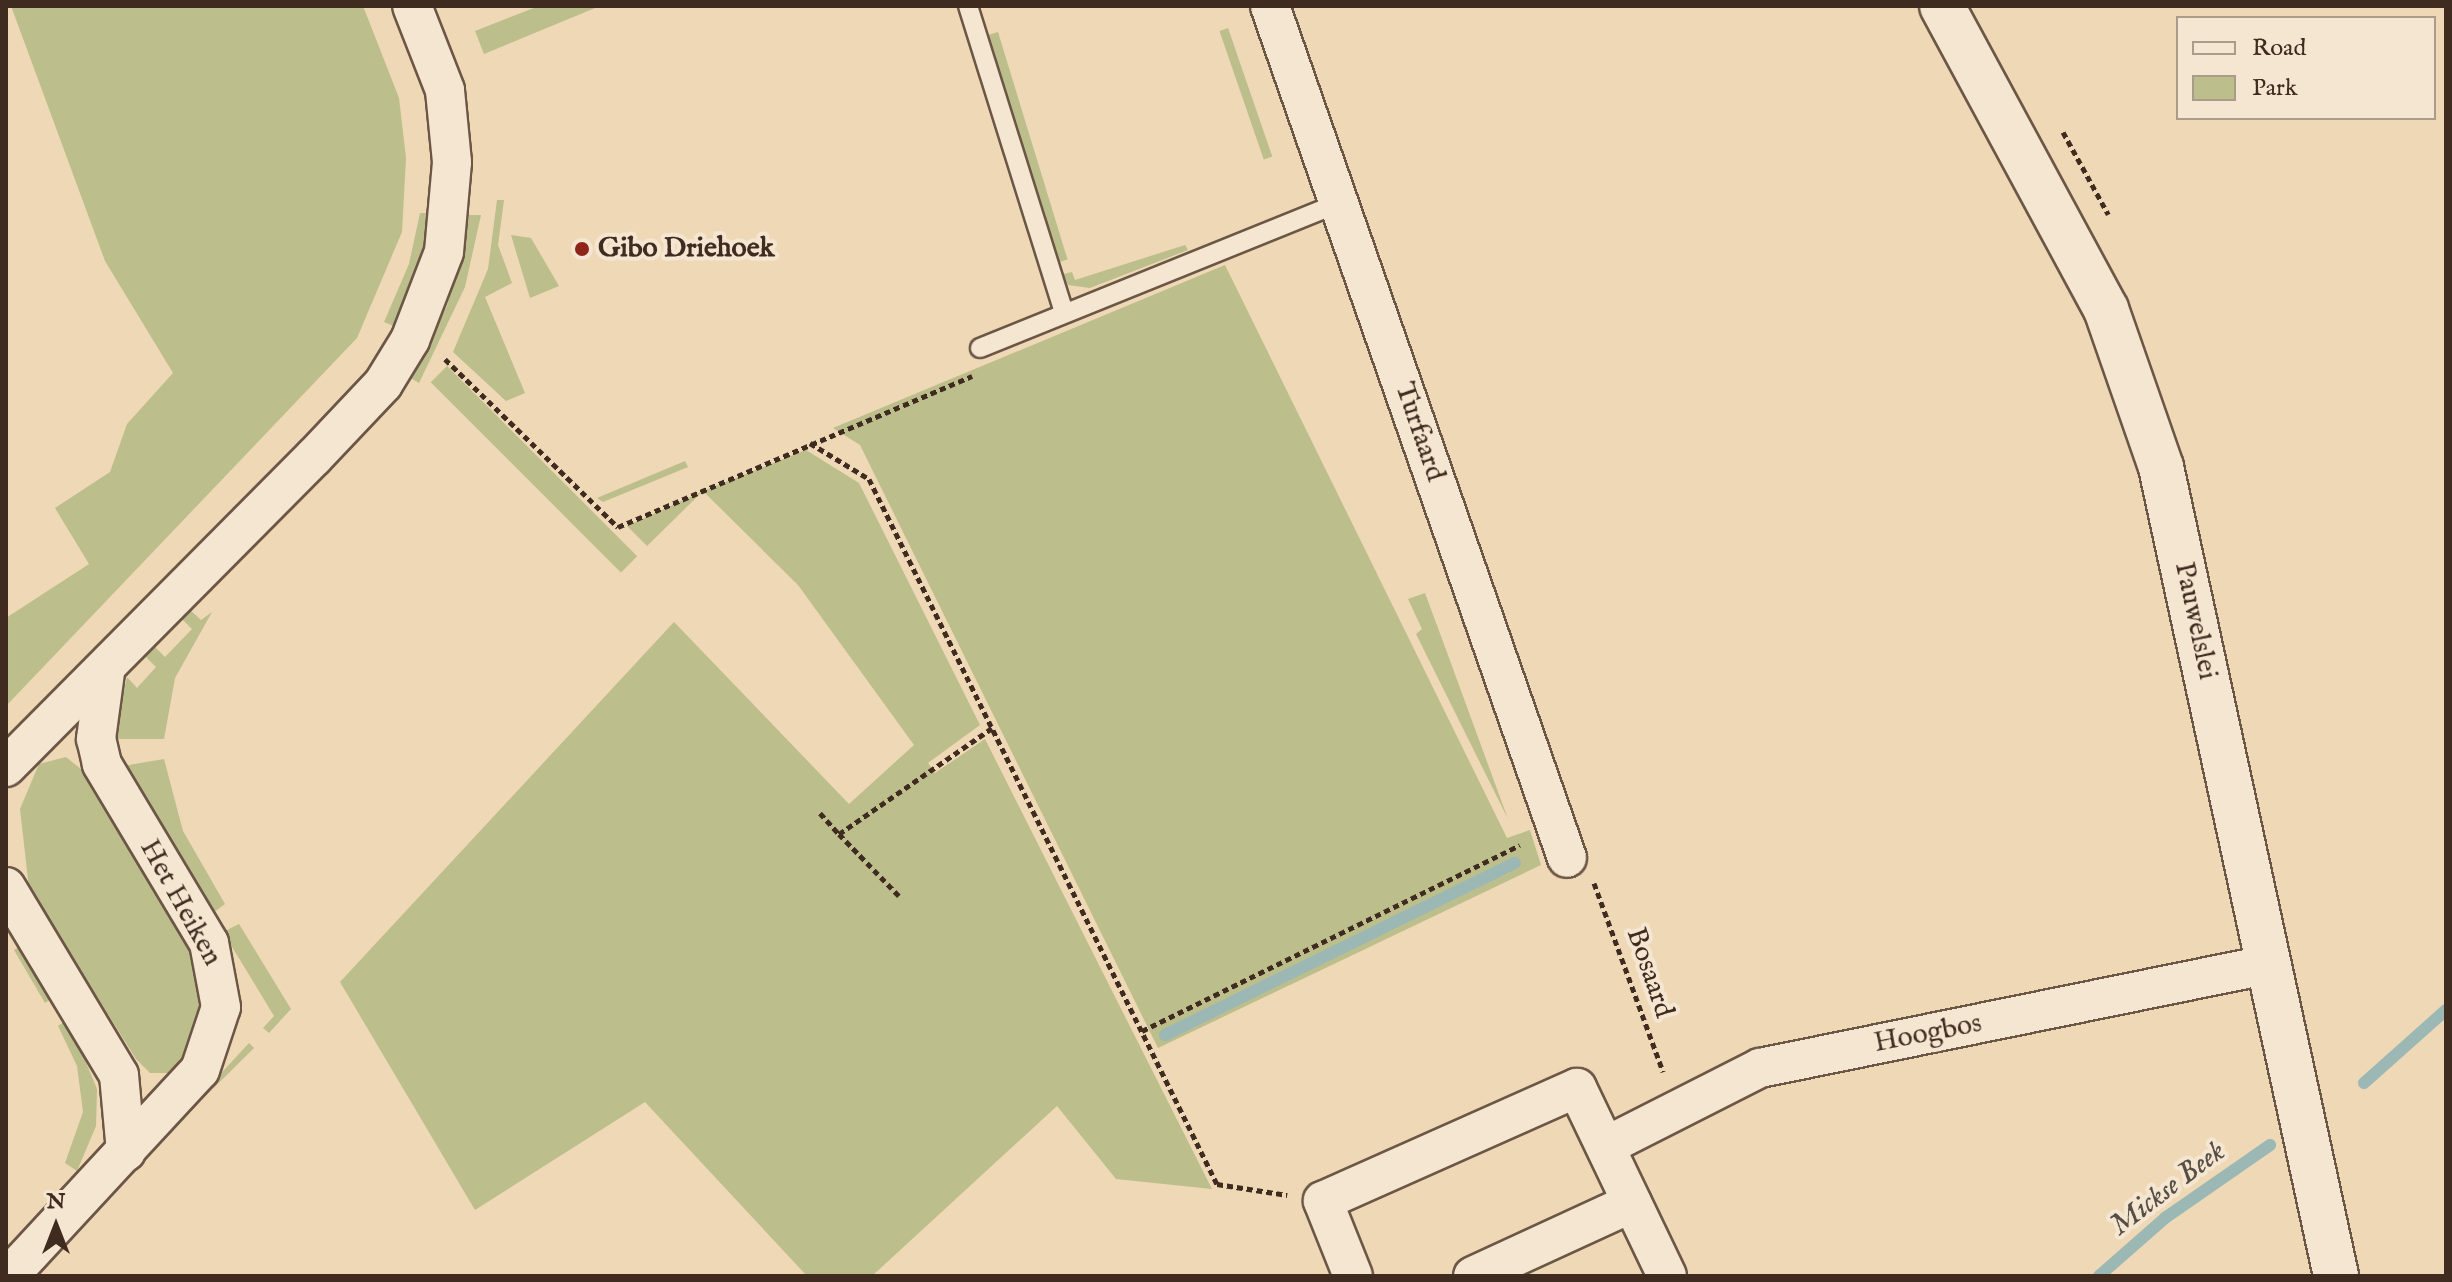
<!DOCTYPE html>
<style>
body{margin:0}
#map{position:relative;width:2452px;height:1282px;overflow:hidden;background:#eed8b6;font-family:"IM FELL English",serif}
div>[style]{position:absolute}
.green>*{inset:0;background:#bcbe8b;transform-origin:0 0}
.stream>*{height:12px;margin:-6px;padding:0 6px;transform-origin:6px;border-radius:6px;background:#9bb8b5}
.path>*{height:5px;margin-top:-2.5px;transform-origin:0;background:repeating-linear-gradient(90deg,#402b20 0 6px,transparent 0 10px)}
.roads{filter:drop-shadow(2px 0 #6c5646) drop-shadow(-2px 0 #6c5646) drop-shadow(0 2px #6c5646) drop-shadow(0 -2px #6c5646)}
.service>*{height:18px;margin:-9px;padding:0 9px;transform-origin:9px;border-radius:9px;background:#f4e6d0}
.minor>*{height:38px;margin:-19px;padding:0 19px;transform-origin:19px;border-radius:19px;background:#f4e6d0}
.tertiary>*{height:44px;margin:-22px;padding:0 22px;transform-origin:22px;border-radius:22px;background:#f4e6d0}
.dots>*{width:22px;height:22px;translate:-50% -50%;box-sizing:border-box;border:4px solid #f4e6d0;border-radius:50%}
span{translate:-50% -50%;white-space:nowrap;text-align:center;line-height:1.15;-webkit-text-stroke:8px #f4e6d0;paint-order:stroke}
.poi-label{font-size:28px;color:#402b20;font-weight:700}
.left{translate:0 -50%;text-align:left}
.street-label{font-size:28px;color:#402b20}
.water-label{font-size:30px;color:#574e45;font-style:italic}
.frame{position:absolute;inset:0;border:8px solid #402b20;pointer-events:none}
.legend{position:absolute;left:2176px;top:16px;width:260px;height:104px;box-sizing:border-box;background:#f4e6d0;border:2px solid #ac9b8a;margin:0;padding:10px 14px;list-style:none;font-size:24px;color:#402b20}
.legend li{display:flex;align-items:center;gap:16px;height:40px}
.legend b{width:40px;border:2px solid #ac9b8a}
.north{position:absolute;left:16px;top:1186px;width:80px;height:80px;-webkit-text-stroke:6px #f4e6d0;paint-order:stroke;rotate:0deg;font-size:22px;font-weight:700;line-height:32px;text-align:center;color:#402b20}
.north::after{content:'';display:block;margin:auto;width:28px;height:36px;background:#402b20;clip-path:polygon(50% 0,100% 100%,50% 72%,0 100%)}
</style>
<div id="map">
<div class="green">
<i style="clip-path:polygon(11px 6px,363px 6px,399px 98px,406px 158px,402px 232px,357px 338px,6px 706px,6px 618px,89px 564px,55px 508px,110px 472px,127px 424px,173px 373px,105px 261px)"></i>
<i style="clip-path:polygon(539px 6px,600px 6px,484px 54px,475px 31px)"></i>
<i style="left:1228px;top:28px;width:136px;height:9px;rotate:71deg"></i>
<i style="left:998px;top:32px;width:238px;height:11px;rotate:73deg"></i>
<i style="clip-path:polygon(497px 200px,504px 200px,498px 245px,512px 283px,485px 297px,525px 393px,506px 401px,453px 352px,488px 269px)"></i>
<i style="clip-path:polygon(420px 213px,432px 213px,427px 242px,396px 327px,384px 322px,409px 264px)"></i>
<i style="clip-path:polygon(469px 215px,481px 215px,465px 287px,419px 383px,409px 377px,447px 306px)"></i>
<i style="clip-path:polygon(511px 235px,531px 238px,559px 286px,530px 298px)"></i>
<i style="clip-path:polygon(1185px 245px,1188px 250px,1090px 288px,1068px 285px,1063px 274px,1072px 272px,1075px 280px)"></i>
<i style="clip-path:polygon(1225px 265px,1507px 838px,1530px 830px,1541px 865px,1158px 1048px,860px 445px,833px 428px)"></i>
<i style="left:447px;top:366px;width:269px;height:23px;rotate:45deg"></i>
<i style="clip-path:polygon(806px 450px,859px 483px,980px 725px,928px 763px,935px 773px,985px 739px,1212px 1189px,1116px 1179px,1057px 1106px,872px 1276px,807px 1276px,645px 1102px,475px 1210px,340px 982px,674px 622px,849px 804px,914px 745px,798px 585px,703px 491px,647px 546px,627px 526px,703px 491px)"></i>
<i style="clip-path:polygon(685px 461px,688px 467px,603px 502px,597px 498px)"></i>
<i style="clip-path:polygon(1425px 593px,1445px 647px,1508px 819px,1416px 634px,1422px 629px,1408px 599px)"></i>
<i style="clip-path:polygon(190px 610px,201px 620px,212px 612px,175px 678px,164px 739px,113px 739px,127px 677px,137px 688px,156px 667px,145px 656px,155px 647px,165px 657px,192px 629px,182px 619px)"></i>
<i style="clip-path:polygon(66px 757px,87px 774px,189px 941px,201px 978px,201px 1016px,186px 1058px,170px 1073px,150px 1073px,136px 1059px,29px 888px,20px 809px,39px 764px)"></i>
<i style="clip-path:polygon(164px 759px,183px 831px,225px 904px,214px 912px,123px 766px)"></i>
<i style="clip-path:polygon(239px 924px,291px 1009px,269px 1033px,263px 1028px,274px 1016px,223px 932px)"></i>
<i style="clip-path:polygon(23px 945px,55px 996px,45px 1003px,14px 950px)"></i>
<i style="clip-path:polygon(68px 1019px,97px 1089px,96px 1126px,77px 1171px,65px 1163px,83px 1112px,77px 1066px,58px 1026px)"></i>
<i style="clip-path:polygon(249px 1043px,254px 1048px,144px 1157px)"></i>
</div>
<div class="stream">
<i style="left:1165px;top:1035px;width:390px;rotate:-26.2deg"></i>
<i style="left:2364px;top:1083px;width:110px;rotate:-41.7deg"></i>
<i style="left:2099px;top:1276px;width:88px;rotate:-41.3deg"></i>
<i style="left:2165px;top:1218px;width:128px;rotate:-34.8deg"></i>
</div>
<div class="path">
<i style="left:2063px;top:132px;width:94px;rotate:61.2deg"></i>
<i style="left:445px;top:359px;width:241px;rotate:44.2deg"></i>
<i style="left:618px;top:527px;width:385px;rotate:-23.1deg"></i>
<i style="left:810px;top:443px;width:69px;rotate:31.4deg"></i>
<i style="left:869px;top:479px;width:786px;rotate:63.73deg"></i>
<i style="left:1217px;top:1184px;width:71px;rotate:8.9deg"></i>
<i style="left:820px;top:813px;width:28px;rotate:48deg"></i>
<i style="left:839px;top:834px;width:186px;rotate:-34.7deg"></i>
<i style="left:839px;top:834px;width:86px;rotate:45.9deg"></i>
<i style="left:1594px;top:883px;width:201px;rotate:69.9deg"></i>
<i style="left:1142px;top:1031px;width:421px;rotate:-26.2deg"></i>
</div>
<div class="roads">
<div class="service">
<i style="left:968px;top:6px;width:322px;rotate:72.6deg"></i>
<i style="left:980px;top:348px;width:387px;rotate:-22deg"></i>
</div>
<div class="minor">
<i style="left:1270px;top:6px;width:902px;rotate:70.78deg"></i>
<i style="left:6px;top:767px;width:436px;rotate:-45.2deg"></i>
<i style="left:313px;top:458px;width:102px;rotate:-46.6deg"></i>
<i style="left:383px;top:384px;width:52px;rotate:-58.5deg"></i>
<i style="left:410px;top:340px;width:94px;rotate:-68.9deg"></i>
<i style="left:444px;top:252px;width:90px;rotate:-84.9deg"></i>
<i style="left:452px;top:162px;width:72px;rotate:-95.6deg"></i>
<i style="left:445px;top:90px;width:90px;rotate:-111.4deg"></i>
<i style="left:6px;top:887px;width:219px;rotate:59deg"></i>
<i style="left:119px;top:1075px;width:77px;rotate:84.8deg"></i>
<i style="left:1606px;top:1146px;width:173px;rotate:-26.9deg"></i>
<i style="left:1760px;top:1068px;width:516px;rotate:-11.51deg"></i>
<i style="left:9px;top:1276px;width:281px;rotate:-47.2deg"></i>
<i style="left:200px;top:1070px;width:66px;rotate:-71.6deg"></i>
<i style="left:221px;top:1007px;width:65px;rotate:-100.6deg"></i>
<i style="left:209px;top:943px;width:209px;rotate:-120.9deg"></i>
<i style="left:102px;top:764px;width:26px;rotate:-103deg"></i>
<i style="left:96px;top:739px;width:68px;rotate:-82.3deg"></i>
<i style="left:1353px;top:1276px;width:81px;rotate:-111.8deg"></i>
<i style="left:1323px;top:1201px;width:278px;rotate:-24deg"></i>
<i style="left:1577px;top:1088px;width:208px;rotate:64.4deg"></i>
<i style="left:1473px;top:1276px;width:175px;rotate:-24.7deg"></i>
</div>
<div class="tertiary">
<i style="left:1942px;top:6px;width:345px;rotate:61.6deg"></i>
<i style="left:2106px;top:309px;width:167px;rotate:70.8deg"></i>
<i style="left:2161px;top:467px;width:828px;rotate:77.79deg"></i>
</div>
</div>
<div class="dots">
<i style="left:582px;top:249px;background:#8f2418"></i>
</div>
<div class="poi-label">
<span class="left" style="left:598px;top:249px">Gibo Driehoek</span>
</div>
<div class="street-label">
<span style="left:1419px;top:432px;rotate:71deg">Turfaard</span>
<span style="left:2195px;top:621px;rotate:78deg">Pauwelslei</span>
<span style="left:180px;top:903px;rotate:61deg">Het Heiken</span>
<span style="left:1649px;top:973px;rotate:71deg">Bosaard</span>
<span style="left:1928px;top:1034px;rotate:-11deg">Hoogbos</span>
</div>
<div class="water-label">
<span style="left:2168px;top:1189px;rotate:-37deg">Mickse Beek</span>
</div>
<div class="frame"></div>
<ul class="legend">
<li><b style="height:10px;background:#f4e6d0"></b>Road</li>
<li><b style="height:22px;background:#bcbe8b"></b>Park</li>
</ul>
<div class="north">N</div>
</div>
